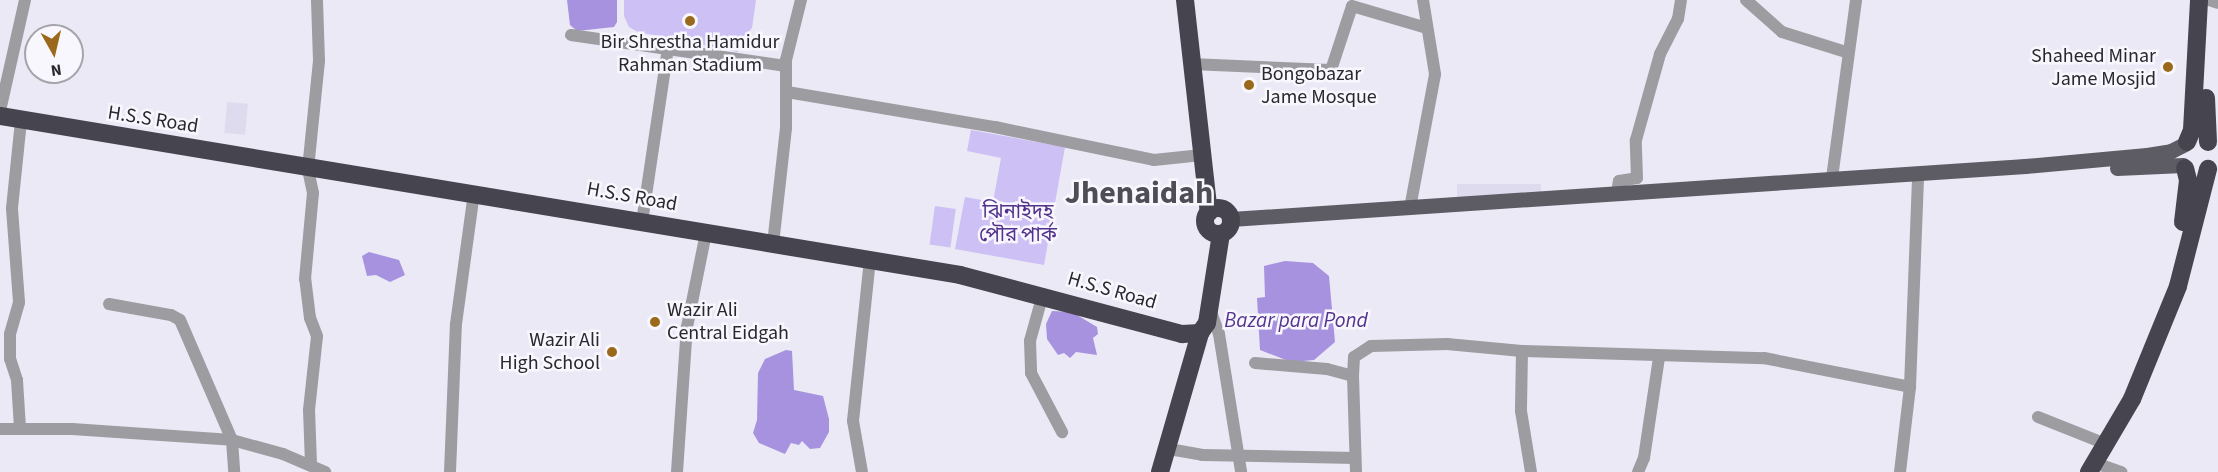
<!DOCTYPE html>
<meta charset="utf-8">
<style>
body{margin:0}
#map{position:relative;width:2218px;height:472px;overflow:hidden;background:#ebe9f5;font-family:"Source Sans 3","Noto Sans Bengali",sans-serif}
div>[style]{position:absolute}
.built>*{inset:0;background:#dfdbef;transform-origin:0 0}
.green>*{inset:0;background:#cdc0f4;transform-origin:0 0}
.water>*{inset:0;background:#a792df}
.minor>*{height:12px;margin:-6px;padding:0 6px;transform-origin:6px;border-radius:6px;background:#9d9ca1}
.major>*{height:15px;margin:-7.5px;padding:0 7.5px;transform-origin:7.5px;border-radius:7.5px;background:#5d5b64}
.highway>*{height:18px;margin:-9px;padding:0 9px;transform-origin:9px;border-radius:9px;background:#46444e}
.highway>.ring{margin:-9px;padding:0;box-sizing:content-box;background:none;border:18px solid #46444e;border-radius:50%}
.dots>*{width:16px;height:16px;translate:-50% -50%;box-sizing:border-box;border:3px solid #f8f7fe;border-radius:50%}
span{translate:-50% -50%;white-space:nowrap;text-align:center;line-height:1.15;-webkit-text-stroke:5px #f8f7fe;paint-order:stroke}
.poi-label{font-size:20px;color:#29282d}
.right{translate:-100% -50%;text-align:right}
.left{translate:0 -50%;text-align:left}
.street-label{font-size:20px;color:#29282d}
.park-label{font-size:20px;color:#52328c}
.water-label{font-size:21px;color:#54348e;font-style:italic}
.town-label{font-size:32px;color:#4e4c56;font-weight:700}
.north{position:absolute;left:24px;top:24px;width:60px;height:60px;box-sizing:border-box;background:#f8f7fe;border:2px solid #a5a4aa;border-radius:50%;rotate:172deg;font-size:16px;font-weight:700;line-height:24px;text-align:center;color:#29282d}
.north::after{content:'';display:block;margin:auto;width:21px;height:27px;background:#9a691c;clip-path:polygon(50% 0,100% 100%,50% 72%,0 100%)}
</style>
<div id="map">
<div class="built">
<i style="left:227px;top:102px;width:21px;height:31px;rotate:5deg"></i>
<i style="left:1541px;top:184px;width:13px;height:84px;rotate:90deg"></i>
</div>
<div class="green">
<i style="clip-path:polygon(624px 0,756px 0,752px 28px,740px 40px,738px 52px,638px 32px,629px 27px,624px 16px)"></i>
<i style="clip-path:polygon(971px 130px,1065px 147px,1044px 265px,955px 249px,965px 197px,993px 202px,1001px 158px,967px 151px)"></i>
<i style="left:935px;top:206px;width:21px;height:39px;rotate:8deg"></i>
</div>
<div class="water">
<i style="clip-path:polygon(567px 0,617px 0,617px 22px,614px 27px,577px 31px,570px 25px)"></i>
<i style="clip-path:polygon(369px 252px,399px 260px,405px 275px,390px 282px,376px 275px,367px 276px,362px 256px)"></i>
<i style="clip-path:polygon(1285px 261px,1313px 263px,1329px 276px,1335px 342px,1314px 360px,1291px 362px,1260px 350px,1257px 298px,1265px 297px,1264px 266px)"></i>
<i style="clip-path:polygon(1052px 311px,1072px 312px,1097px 327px,1098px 334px,1093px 338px,1097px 355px,1076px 352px,1070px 358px,1064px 353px,1058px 355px,1047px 339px,1046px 324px)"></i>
<i style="clip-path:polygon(786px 350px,792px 351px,794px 390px,823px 396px,829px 419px,829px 432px,820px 448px,810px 449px,802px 441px,799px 445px,791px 443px,785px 454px,759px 443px,753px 433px,757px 420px,758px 373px,765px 359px)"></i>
</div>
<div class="minor">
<i style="left:1746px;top:0;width:48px;rotate:41.6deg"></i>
<i style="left:1782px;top:32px;width:67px;rotate:17.4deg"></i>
<i style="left:2209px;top:0;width:9px;rotate:18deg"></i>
<i style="left:571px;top:35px;width:98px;rotate:8.2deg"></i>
<i style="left:1191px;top:64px;width:140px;rotate:2.5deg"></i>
<i style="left:1331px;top:70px;width:67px;rotate:-71.8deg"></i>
<i style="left:1352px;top:6px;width:78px;rotate:16.3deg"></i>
<i style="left:787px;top:92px;width:211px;rotate:9.6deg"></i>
<i style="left:995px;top:127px;width:162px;rotate:11.7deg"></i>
<i style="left:1154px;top:160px;width:48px;rotate:-5.9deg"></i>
<i style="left:0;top:111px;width:114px;rotate:-77.3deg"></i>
<i style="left:1832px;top:178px;width:180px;rotate:-82.3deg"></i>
<i style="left:1617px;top:193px;width:12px;rotate:-81deg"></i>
<i style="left:1619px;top:181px;width:18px;rotate:-9deg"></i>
<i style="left:1637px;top:178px;width:38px;rotate:-92deg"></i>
<i style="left:1636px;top:140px;width:89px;rotate:-74.4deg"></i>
<i style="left:1660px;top:54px;width:39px;rotate:-63deg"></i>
<i style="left:1678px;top:19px;width:19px;rotate:-81deg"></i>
<i style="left:1410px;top:208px;width:136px;rotate:-79.4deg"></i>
<i style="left:1435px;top:74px;width:75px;rotate:-99.2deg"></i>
<i style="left:642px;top:222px;width:175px;rotate:-81.5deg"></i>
<i style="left:668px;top:49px;width:119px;rotate:8.2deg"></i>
<i style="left:773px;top:244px;width:117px;rotate:-83.6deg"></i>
<i style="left:786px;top:128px;width:68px;rotate:-90deg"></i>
<i style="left:786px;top:60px;width:62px;rotate:-76deg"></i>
<i style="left:1043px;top:294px;width:49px;rotate:105.5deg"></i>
<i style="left:1030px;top:341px;width:32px;rotate:88deg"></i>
<i style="left:1031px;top:373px;width:67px;rotate:62.3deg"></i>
<i style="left:109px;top:304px;width:63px;rotate:10.1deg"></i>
<i style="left:171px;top:315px;width:10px;rotate:29deg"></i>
<i style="left:180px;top:320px;width:131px;rotate:66.6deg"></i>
<i style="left:232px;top:440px;width:32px;rotate:86deg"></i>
<i style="left:1211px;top:312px;width:23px;rotate:70deg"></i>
<i style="left:1219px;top:334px;width:140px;rotate:80.9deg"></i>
<i style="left:1522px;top:351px;width:242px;rotate:1.7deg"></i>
<i style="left:1764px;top:358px;width:149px;rotate:11.2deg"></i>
<i style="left:1255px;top:363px;width:72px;rotate:4.8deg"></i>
<i style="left:1327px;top:369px;width:27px;rotate:15deg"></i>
<i style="left:1353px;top:376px;width:96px;rotate:88.2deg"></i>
<i style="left:1353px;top:376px;width:19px;rotate:-87deg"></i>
<i style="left:1354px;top:357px;width:20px;rotate:-33deg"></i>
<i style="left:1371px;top:346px;width:76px;rotate:-1.5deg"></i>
<i style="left:1447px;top:344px;width:75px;rotate:5.3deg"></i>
<i style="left:1522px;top:351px;width:60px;rotate:91deg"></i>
<i style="left:1521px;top:411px;width:62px;rotate:80.7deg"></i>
<i style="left:2038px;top:417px;width:73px;rotate:21.7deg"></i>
<i style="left:20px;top:428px;width:48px;rotate:-93.6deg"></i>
<i style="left:17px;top:380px;width:22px;rotate:-108deg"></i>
<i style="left:10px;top:359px;width:25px;rotate:-90deg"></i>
<i style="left:10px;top:334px;width:33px;rotate:-74deg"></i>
<i style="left:19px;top:302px;width:94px;rotate:-94.3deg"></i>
<i style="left:12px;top:208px;width:87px;rotate:-84.1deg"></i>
<i style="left:0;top:429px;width:72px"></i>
<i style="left:72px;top:429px;width:160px;rotate:3.9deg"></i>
<i style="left:232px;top:440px;width:53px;rotate:15.4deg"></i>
<i style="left:283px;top:454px;width:46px;rotate:23.2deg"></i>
<i style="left:1169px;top:449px;width:34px;rotate:10deg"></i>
<i style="left:1202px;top:455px;width:153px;rotate:1.1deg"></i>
<i style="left:2095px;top:463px;width:28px;rotate:19deg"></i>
<i style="left:311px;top:464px;width:54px;rotate:-92.1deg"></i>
<i style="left:309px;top:410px;width:74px;rotate:-83.8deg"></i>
<i style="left:317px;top:336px;width:19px;rotate:-111deg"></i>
<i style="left:310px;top:318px;width:39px;rotate:-97deg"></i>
<i style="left:305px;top:279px;width:86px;rotate:-84.7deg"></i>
<i style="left:313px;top:193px;width:25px;rotate:-102deg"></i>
<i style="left:308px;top:169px;width:109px;rotate:-84.2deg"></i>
<i style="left:319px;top:61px;width:61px;rotate:-91.9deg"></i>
<i style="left:450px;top:472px;width:148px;rotate:-87.7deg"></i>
<i style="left:456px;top:324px;width:132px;rotate:-82.2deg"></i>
<i style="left:677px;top:472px;width:145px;rotate:-86.1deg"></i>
<i style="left:687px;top:327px;width:96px;rotate:-78.6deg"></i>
<i style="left:862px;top:472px;width:52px;rotate:-100deg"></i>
<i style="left:853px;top:421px;width:163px;rotate:-84deg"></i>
<i style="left:1638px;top:472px;width:15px;rotate:-67deg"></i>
<i style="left:1644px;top:458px;width:101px;rotate:-81.5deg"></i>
<i style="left:1900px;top:472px;width:86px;rotate:-83.3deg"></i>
<i style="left:1910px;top:387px;width:206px;rotate:-87.8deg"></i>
</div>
<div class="major">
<i style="left:2117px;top:168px;width:66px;rotate:-2.6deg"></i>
<i style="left:1231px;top:219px;width:796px;rotate:-3.82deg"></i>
<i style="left:2025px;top:166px;width:122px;rotate:-5.2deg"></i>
<i style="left:2147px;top:155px;width:24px;rotate:-9deg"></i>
<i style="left:2171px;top:151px;width:16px;rotate:-27deg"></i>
</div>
<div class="highway">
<i style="left:1185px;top:0;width:214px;rotate:83.6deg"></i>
<i style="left:2206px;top:98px;width:44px;rotate:87.4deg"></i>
<i style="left:0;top:116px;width:973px;rotate:9.4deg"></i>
<i style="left:960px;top:275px;width:230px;rotate:14.9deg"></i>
<i style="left:1182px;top:334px;width:18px;rotate:-3deg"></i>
<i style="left:1200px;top:333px;width:12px;rotate:-55deg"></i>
<i style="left:1207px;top:323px;width:90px;rotate:-81.1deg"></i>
<i style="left:2187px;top:142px;width:13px;rotate:-67deg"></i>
<i style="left:2192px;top:130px;width:130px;rotate:-86.9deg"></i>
<i class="ring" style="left:1205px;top:208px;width:8px;height:8px"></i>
<i style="left:2183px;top:222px;width:42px;rotate:-83.2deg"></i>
<i style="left:2188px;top:180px;width:12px;rotate:-104deg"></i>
<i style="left:1160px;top:472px;width:145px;rotate:-73.9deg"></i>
<i style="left:2089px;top:472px;width:85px;rotate:-59.5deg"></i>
<i style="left:2132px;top:399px;width:122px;rotate:-67.8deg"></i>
<i style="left:2178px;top:286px;width:121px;rotate:-75.6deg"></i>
</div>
<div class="dots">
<i style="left:690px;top:21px;background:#9a691c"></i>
<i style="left:2168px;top:67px;background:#9a691c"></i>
<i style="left:1249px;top:85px;background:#9a691c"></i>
<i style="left:655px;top:322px;background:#9a691c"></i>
<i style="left:612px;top:352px;background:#9a691c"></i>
</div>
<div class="poi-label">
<span style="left:690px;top:54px">Bir Shrestha Hamidur<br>Rahman Stadium</span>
<span class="right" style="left:2156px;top:68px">Shaheed Minar<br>Jame Mosjid</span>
<span class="left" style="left:1261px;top:86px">Bongobazar<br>Jame Mosque</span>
<span class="left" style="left:667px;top:322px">Wazir Ali<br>Central Eidgah</span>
<span class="right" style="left:600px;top:352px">Wazir Ali<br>High School</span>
</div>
<div class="street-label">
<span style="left:153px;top:120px;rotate:9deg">H.S.S Road</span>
<span style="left:632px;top:197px;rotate:10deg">H.S.S Road</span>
<span style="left:1112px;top:291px;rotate:16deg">H.S.S Road</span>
</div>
<div class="park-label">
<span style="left:1018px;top:224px">ঝিনাইদহ<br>পৌর পার্ক</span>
</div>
<div class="water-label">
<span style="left:1296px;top:320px">Bazar para Pond</span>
</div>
<div class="town-label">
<span style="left:1139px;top:193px">Jhenaidah</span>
</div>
<div class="north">N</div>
</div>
